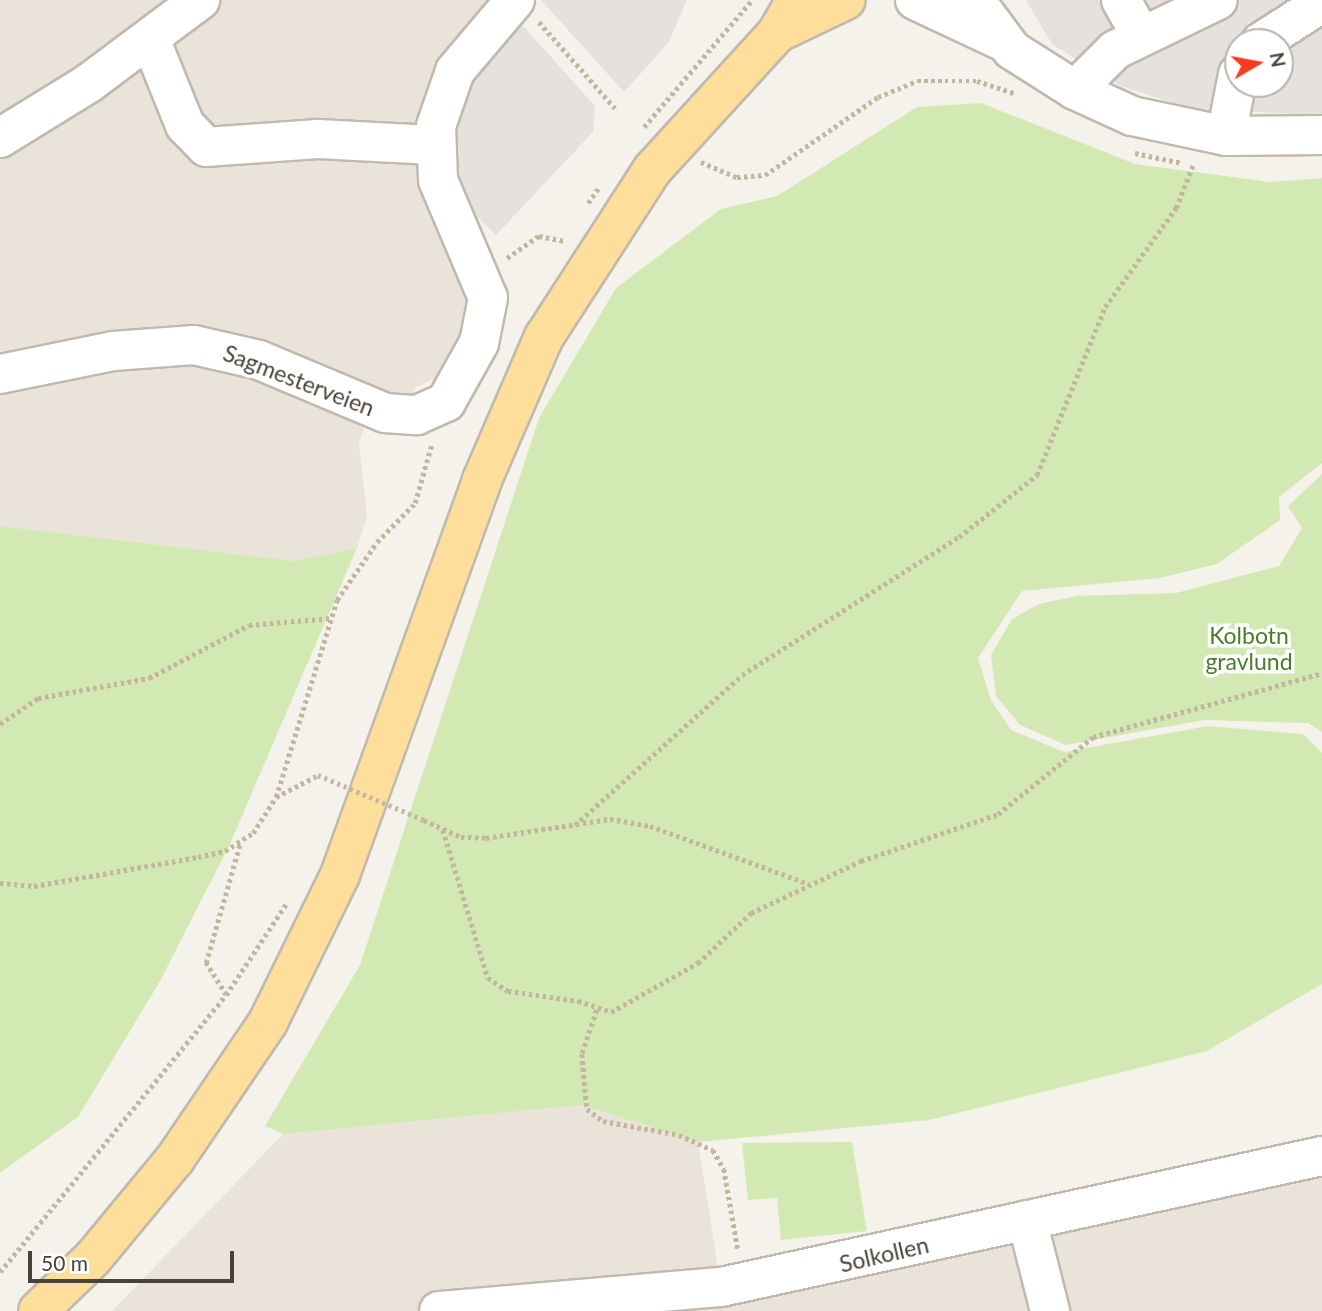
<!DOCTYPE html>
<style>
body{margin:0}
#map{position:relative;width:1322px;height:1311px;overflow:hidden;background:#f5f2eb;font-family:Lato,sans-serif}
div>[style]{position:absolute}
.residential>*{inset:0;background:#e9e3d9}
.industrial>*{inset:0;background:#e5e1dc}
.green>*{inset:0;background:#d2e9b4}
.path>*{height:4.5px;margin-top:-2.25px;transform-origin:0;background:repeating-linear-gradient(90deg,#c3b59e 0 3.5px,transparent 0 7px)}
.roads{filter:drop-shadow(2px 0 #c1b9ad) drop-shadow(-2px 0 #c1b9ad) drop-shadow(0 2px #c1b9ad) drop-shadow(0 -2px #c1b9ad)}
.minor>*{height:38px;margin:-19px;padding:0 19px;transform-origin:19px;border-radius:19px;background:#fff}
.major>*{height:38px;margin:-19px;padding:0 19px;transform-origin:19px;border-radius:19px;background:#fddf9b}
.path-bridge>*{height:4.5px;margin-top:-2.25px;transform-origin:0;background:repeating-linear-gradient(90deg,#c3b59e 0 3.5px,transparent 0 7px)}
span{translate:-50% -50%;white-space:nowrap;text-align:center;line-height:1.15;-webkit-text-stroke:7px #fff;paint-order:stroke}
.street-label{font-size:23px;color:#494238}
.park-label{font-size:23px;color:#4b7c2b}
.north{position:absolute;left:1224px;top:28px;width:70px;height:70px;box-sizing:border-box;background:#fff;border:2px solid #b6b3af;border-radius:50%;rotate:80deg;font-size:19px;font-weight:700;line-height:28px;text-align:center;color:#494238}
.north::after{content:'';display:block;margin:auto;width:24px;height:32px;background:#f93a1e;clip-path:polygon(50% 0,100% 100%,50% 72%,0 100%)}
.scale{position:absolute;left:28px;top:1251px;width:206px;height:32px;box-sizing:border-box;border:4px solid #494238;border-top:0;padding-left:9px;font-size:21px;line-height:24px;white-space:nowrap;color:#494238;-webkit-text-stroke:5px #fff;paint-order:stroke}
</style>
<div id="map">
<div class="residential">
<i style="clip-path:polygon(0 0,486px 0,469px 26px,413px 158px,426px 175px,460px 263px,470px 307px,465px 337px,445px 374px,416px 387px,411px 401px,373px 402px,359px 442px,367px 517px,357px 548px,294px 561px,0 526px)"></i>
<i style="clip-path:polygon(582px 1105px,698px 1142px,721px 1287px,1322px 1157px,1322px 1311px,112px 1311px,283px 1134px)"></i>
</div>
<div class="industrial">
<i style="clip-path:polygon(541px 0,687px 0,669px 42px,624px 92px)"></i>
<i style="clip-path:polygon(evenodd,1026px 0,1322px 0,1322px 115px,1191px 109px,1118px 85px,1052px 44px,1026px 0,1238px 42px,1280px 42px,1280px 84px,1238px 84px,1238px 42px)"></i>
<i style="clip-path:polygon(512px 25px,524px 27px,595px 106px,593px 132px,496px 235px,452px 193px,454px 99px)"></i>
</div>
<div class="green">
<i style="clip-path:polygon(981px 103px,1135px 164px,1270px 182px,1322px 178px,1322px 463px,1279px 497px,1280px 520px,1217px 564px,1160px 578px,1022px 591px,978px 658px,991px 700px,1011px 730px,1064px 752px,1208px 726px,1303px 734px,1322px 753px,1322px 984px,1207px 1051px,929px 1120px,698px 1142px,582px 1105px,283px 1134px,265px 1126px,360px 965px,539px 418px,616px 288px,721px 209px,777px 196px,917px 107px)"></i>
<i style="clip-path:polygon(1322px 474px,1322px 732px,1308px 723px,1204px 720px,1066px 745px,1020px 725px,996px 696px,991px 655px,1012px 619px,1039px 604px,1076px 596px,1176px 593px,1279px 566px,1302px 528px,1288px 506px)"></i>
<i style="clip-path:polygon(0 526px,294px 561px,357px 548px,230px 844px,159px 983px,78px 1117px,0 1173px)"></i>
<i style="clip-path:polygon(852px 1142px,867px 1231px,781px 1240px,777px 1198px,748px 1200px,742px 1143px)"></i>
</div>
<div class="path">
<i style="left:539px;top:22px;width:115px;rotate:48.5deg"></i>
<i style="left:644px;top:127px;width:167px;rotate:-49.6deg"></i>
<i style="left:1135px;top:153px;width:48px;rotate:12deg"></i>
<i style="left:701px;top:162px;width:39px;rotate:23deg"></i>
<i style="left:737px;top:177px;width:28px;rotate:-4deg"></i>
<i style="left:765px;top:175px;width:137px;rotate:-34.6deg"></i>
<i style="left:878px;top:97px;width:42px;rotate:-22.3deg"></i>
<i style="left:917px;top:81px;width:60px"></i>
<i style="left:977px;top:81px;width:40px;rotate:18deg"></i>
<i style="left:588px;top:203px;width:19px;rotate:-55deg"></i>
<i style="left:507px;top:258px;width:39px;rotate:-35deg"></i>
<i style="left:539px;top:236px;width:26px;rotate:11deg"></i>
<i style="left:0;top:724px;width:46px;rotate:-34.4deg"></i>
<i style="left:38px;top:698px;width:113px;rotate:-10.2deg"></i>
<i style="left:149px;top:678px;width:113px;rotate:-27.9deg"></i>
<i style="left:249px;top:625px;width:82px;rotate:-4.9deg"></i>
<i style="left:276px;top:797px;width:47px;rotate:-27.6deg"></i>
<i style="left:424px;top:820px;width:41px;rotate:24.7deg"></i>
<i style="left:461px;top:837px;width:25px;rotate:2deg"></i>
<i style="left:486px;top:838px;width:125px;rotate:-8.7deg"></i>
<i style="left:610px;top:819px;width:41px;rotate:9.9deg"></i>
<i style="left:650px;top:826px;width:169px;rotate:20deg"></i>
<i style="left:575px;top:825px;width:224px;rotate:-41.9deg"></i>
<i style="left:742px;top:675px;width:257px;rotate:-32.5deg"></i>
<i style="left:959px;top:537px;width:100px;rotate:-38.5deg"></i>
<i style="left:1037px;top:475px;width:181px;rotate:-68deg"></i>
<i style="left:1105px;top:307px;width:122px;rotate:-54.4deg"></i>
<i style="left:1176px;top:208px;width:46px;rotate:-68.4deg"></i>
<i style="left:443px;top:830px;width:155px;rotate:73.1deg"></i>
<i style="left:488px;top:978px;width:24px;rotate:33deg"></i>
<i style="left:508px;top:991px;width:71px;rotate:8.1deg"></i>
<i style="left:578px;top:1001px;width:35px;rotate:18deg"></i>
<i style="left:611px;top:1012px;width:100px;rotate:-29.4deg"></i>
<i style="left:698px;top:963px;width:73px;rotate:-43.3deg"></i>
<i style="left:751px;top:913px;width:122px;rotate:-25.3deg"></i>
<i style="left:861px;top:861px;width:145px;rotate:-18.9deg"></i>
<i style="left:998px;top:814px;width:122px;rotate:-39deg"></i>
<i style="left:1093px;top:737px;width:238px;rotate:-15.6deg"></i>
<i style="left:0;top:883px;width:34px;rotate:5deg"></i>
<i style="left:34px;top:886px;width:167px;rotate:-10deg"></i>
<i style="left:198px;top:857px;width:28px;rotate:-13deg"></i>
<i style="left:225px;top:851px;width:33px;rotate:-33deg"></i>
<i style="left:253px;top:833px;width:43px;rotate:-57.4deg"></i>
<i style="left:276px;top:797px;width:206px;rotate:-72.8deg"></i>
<i style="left:337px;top:600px;width:70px;rotate:-55.4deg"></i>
<i style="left:377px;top:542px;width:54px;rotate:-45.7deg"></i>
<i style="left:415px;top:503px;width:62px;rotate:-74.2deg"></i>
<i style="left:226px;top:995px;width:38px;rotate:-122deg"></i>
<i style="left:206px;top:963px;width:124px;rotate:-74.1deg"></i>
<i style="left:597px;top:1010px;width:46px;rotate:108.8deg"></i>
<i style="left:582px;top:1054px;width:55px;rotate:84.8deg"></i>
<i style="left:587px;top:1109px;width:20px;rotate:37deg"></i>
<i style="left:603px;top:1121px;width:77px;rotate:10.4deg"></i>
<i style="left:679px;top:1135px;width:37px;rotate:24deg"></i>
<i style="left:713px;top:1150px;width:22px;rotate:60deg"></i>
<i style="left:724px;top:1169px;width:82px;rotate:80.2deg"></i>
<i style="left:0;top:1272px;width:357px;rotate:-50.8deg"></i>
<i style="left:226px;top:995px;width:109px;rotate:-56.6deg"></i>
</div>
<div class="roads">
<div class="minor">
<i style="left:915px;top:0;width:96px;rotate:25.2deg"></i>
<i style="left:975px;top:0;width:62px;rotate:53.5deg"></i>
<i style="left:1012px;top:50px;width:75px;rotate:32.4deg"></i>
<i style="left:1075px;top:90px;width:63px;rotate:24.5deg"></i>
<i style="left:1132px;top:116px;width:96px;rotate:12deg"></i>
<i style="left:1226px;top:136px;width:96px;rotate:-0.6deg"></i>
<i style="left:1121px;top:0;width:41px;rotate:60.9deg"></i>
<i style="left:151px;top:41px;width:91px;rotate:68deg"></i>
<i style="left:185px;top:125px;width:30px;rotate:46deg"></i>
<i style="left:206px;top:147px;width:112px;rotate:-4.1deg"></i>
<i style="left:318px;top:139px;width:115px;rotate:3deg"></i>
<i style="left:1261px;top:42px;width:72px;rotate:-32.6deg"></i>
<i style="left:1075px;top:90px;width:57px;rotate:-45deg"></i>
<i style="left:1115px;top:50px;width:114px;rotate:-25.9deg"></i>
<i style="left:1226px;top:136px;width:63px;rotate:-79deg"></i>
<i style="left:0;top:138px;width:105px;rotate:-31.7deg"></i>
<i style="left:89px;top:83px;width:139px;rotate:-36.8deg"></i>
<i style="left:0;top:374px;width:115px;rotate:-11.5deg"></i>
<i style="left:113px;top:351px;width:81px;rotate:-4.2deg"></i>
<i style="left:194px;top:345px;width:67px;rotate:13deg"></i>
<i style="left:259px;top:360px;width:137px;rotate:22.8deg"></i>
<i style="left:385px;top:413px;width:32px;rotate:4deg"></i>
<i style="left:417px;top:415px;width:32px;rotate:-24deg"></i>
<i style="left:446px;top:402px;width:68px;rotate:-60.8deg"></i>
<i style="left:479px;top:343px;width:46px;rotate:-78.7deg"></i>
<i style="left:488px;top:298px;width:128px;rotate:-113deg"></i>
<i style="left:438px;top:180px;width:54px;rotate:-92.1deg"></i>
<i style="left:436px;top:126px;width:58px;rotate:-70.9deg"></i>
<i style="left:455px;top:71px;width:93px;rotate:-49.8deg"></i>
<i style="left:1027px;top:1220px;width:94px;rotate:75.8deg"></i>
<i style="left:439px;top:1311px;width:283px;rotate:-4.9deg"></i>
<i style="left:721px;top:1287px;width:615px;rotate:-12.3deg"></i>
</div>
<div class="major">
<i style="left:777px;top:33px;width:76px;rotate:-25.6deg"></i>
<i style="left:38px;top:1311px;width:76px;rotate:-43.9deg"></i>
<i style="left:93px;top:1258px;width:129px;rotate:-50.4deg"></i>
<i style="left:175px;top:1159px;width:166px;rotate:-55.8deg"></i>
<i style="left:268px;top:1022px;width:164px;rotate:-63.9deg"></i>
<i style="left:340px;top:875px;width:420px;rotate:-70.2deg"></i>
<i style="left:482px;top:480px;width:156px;rotate:-66.6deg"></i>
<i style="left:544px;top:337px;width:199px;rotate:-57.1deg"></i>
<i style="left:652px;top:170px;width:185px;rotate:-47.6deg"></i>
<i style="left:777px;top:33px;width:38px;rotate:-60deg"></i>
</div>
</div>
<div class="path-bridge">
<i style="left:318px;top:775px;width:115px;rotate:23deg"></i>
</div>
<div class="street-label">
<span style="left:299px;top:380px;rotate:21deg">Sagmesterveien</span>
<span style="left:884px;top:1254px;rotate:-13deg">Solkollen</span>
</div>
<div class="park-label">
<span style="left:1249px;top:648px">Kolbotn<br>gravlund</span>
</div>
<div class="north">N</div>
<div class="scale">50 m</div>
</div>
